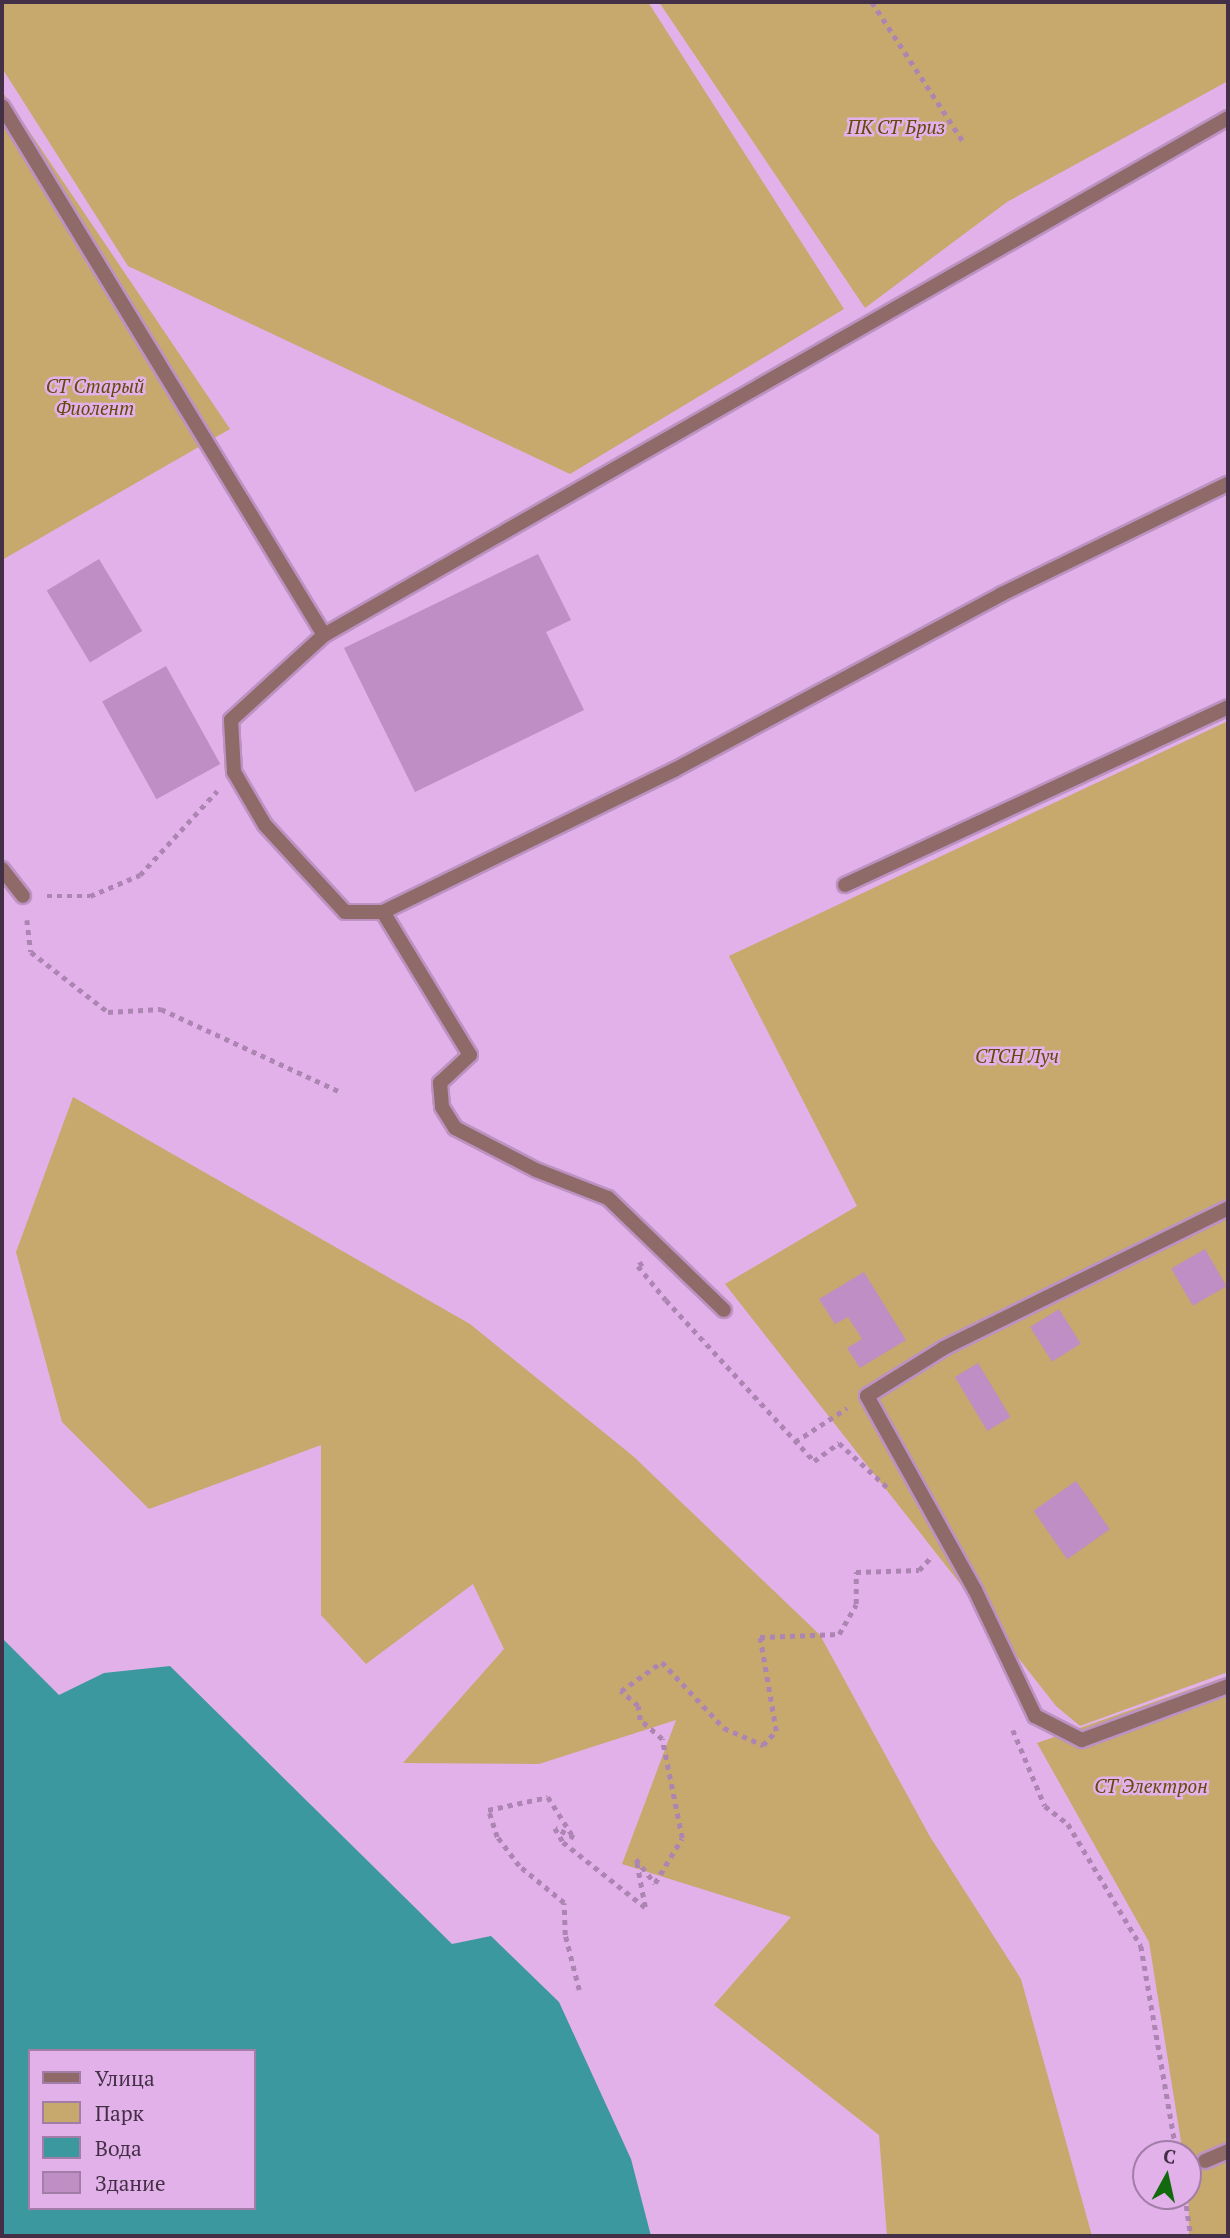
<!DOCTYPE html>
<meta charset="utf-8">
<style>
body{margin:0}
#map{position:relative;width:1230px;height:2238px;overflow:hidden;background:#e2b1e9;font-family:"PT Serif",serif}
div>[style]{position:absolute}
.green>*{inset:0;background:#c7a86d}
.water>*{inset:0;background:#3c989f}
.building>*{inset:0;background:#be8ec5;transform-origin:0 0}
.path>*{height:4.5px;margin-top:-2.25px;transform-origin:0;background:repeating-linear-gradient(90deg,#ac85b2 0 5px,transparent 0 10px)}
.roads{filter:drop-shadow(2px 0 #bc92c2) drop-shadow(-2px 0 #bc92c2) drop-shadow(0 2px #bc92c2) drop-shadow(0 -2px #bc92c2)}
.service>*{height:14px;margin:-7px;padding:0 7px;transform-origin:7px;border-radius:7px;background:#8f6a68}
.minor>*{height:14px;margin:-7px;padding:0 7px;transform-origin:7px;border-radius:7px;background:#8f6a68}
span{translate:-50% -50%;white-space:nowrap;text-align:center;line-height:1.15;-webkit-text-stroke:5px #e2b1e9;paint-order:stroke}
.park-label{font-size:19px;color:#65490a;font-style:italic}
.frame{position:absolute;inset:0;border:4px solid #432f46;pointer-events:none}
.legend{position:absolute;left:28px;top:2049px;width:228px;height:161px;box-sizing:border-box;background:#e2b1e9;border:2px solid #a27da8;margin:0;padding:9px 12px;list-style:none;font-size:21px;color:#432f46}
.legend li{display:flex;align-items:center;gap:14px;height:35px}
.legend b{width:35px;border:2px solid #a27da8}
.north{position:absolute;left:1132px;top:2140px;width:70px;height:70px;box-sizing:border-box;background:#e2b1e9;border:2px solid #a27da8;border-radius:50%;rotate:8deg;font-size:19px;font-weight:700;line-height:28px;text-align:center;color:#432f46}
.north::after{content:'';display:block;margin:auto;width:24px;height:32px;background:#13690e;clip-path:polygon(50% 0,100% 100%,50% 72%,0 100%)}
</style>
<div id="map">
<div class="green">
<i style="clip-path:polygon(2px 2px,648px 2px,844px 309px,570px 474px,128px 266px,2px 68px)"></i>
<i style="clip-path:polygon(659px 2px,1228px 2px,1228px 81px,1007px 202px,865px 308px)"></i>
<i style="clip-path:polygon(2px 91px,230px 429px,2px 560px)"></i>
<i style="clip-path:polygon(1228px 721px,1228px 1672px,1080px 1726px,1056px 1706px,725px 1284px,857px 1206px,729px 956px)"></i>
<i style="clip-path:polygon(73px 1097px,470px 1324px,633px 1456px,820px 1635px,929px 1835px,1021px 1979px,1092px 2236px,887px 2236px,879px 2135px,714px 2005px,791px 1917px,622px 1864px,676px 1720px,539px 1764px,403px 1763px,504px 1649px,473px 1584px,366px 1664px,321px 1615px,321px 1445px,149px 1509px,62px 1422px,16px 1252px)"></i>
<i style="clip-path:polygon(1228px 1676px,1228px 2236px,1189px 2236px,1188px 2154px,1183px 2154px,1149px 1942px,1037px 1743px)"></i>
</div>
<div class="water">
<i style="clip-path:polygon(evenodd,2px 1638px,59px 1695px,104px 1673px,170px 1666px,452px 1944px,491px 1936px,559px 2002px,631px 2159px,651px 2236px,2px 2236px,2px 1638px,30px 2051px,254px 2051px,254px 2208px,30px 2208px,30px 2051px)"></i>
</div>
<div class="building">
<i style="clip-path:polygon(538px 554px,571px 620px,546px 632px,584px 710px,415px 792px,344px 648px)"></i>
<i style="left:99px;top:559px;width:84px;height:61px;rotate:59deg"></i>
<i style="left:166px;top:666px;width:112px;height:73px;rotate:61deg"></i>
<i style="left:1205px;top:1249px;width:43px;height:39px;rotate:60deg"></i>
<i style="clip-path:polygon(864px 1272px,906px 1340px,860px 1368px,847px 1348px,862px 1339px,848px 1317px,835px 1324px,819px 1299px)"></i>
<i style="left:1059px;top:1309px;width:41px;height:34px;rotate:58deg"></i>
<i style="left:978px;top:1363px;width:63px;height:27px;rotate:59deg"></i>
<i style="left:1076px;top:1481px;width:59px;height:52px;rotate:55deg"></i>
</div>
<div class="path">
<i style="left:872px;top:2px;width:166px;rotate:56.8deg"></i>
<i style="left:47px;top:896px;width:43px"></i>
<i style="left:90px;top:896px;width:54px;rotate:-22.8deg"></i>
<i style="left:140px;top:875px;width:114px;rotate:-47.5deg"></i>
<i style="left:27px;top:920px;width:32px;rotate:83deg"></i>
<i style="left:31px;top:952px;width:98px;rotate:37.9deg"></i>
<i style="left:108px;top:1012px;width:53px;rotate:-3.2deg"></i>
<i style="left:161px;top:1009px;width:198px;rotate:24.8deg"></i>
<i style="left:643px;top:1263px;width:6px;rotate:149deg"></i>
<i style="left:638px;top:1266px;width:44px;rotate:50.5deg"></i>
<i style="left:666px;top:1300px;width:219px;rotate:47.4deg"></i>
<i style="left:814px;top:1461px;width:31px;rotate:-36deg"></i>
<i style="left:839px;top:1443px;width:67px;rotate:42.6deg"></i>
<i style="left:795px;top:1442px;width:62px;rotate:-33.2deg"></i>
<i style="left:1013px;top:1730px;width:82px;rotate:67.2deg"></i>
<i style="left:1045px;top:1806px;width:29px;rotate:38deg"></i>
<i style="left:1068px;top:1824px;width:142px;rotate:59.1deg"></i>
<i style="left:1141px;top:1946px;width:211px;rotate:80.2deg"></i>
<i style="left:579px;top:1990px;width:57px;rotate:-104.3deg"></i>
<i style="left:565px;top:1935px;width:32px;rotate:-92deg"></i>
<i style="left:564px;top:1903px;width:58px;rotate:-140.6deg"></i>
<i style="left:519px;top:1866px;width:36px;rotate:-127deg"></i>
<i style="left:497px;top:1837px;width:28px;rotate:-108deg"></i>
<i style="left:488px;top:1810px;width:61px;rotate:-12.2deg"></i>
<i style="left:548px;top:1797px;width:49px;rotate:57.6deg"></i>
<i style="left:574px;top:1838px;width:21px;rotate:-152deg"></i>
<i style="left:555px;top:1828px;width:16px;rotate:60deg"></i>
<i style="left:563px;top:1842px;width:105px;rotate:38.4deg"></i>
<i style="left:645px;top:1907px;width:49px;rotate:-100.6deg"></i>
<i style="left:636px;top:1859px;width:31px;rotate:52deg"></i>
<i style="left:655px;top:1883px;width:52px;rotate:-59deg"></i>
<i style="left:682px;top:1838px;width:101px;rotate:-101.4deg"></i>
<i style="left:662px;top:1739px;width:29px;rotate:-139deg"></i>
<i style="left:640px;top:1720px;width:14px;rotate:-98deg"></i>
<i style="left:638px;top:1706px;width:23px;rotate:-139deg"></i>
<i style="left:621px;top:1691px;width:50px;rotate:-35.3deg"></i>
<i style="left:662px;top:1662px;width:91px;rotate:46.8deg"></i>
<i style="left:724px;top:1728px;width:43px;rotate:23.6deg"></i>
<i style="left:763px;top:1745px;width:19px;rotate:-47deg"></i>
<i style="left:776px;top:1731px;width:95px;rotate:-99.7deg"></i>
<i style="left:760px;top:1637px;width:79px;rotate:-2.2deg"></i>
<i style="left:839px;top:1634px;width:34px;rotate:-60deg"></i>
<i style="left:856px;top:1604px;width:32px;rotate:-90deg"></i>
<i style="left:856px;top:1572px;width:63px;rotate:-1.8deg"></i>
<i style="left:919px;top:1570px;width:16px;rotate:-47deg"></i>
<i style="left:1185px;top:2196px;width:40px;rotate:81.5deg"></i>
</div>
<div class="roads">
<div class="service">
<i style="left:2px;top:106px;width:619px;rotate:58.67deg"></i>
<i style="left:1228px;top:118px;width:1041px;rotate:150.23deg"></i>
<i style="left:324px;top:635px;width:126px;rotate:137.6deg"></i>
<i style="left:231px;top:720px;width:52px;rotate:86.7deg"></i>
<i style="left:234px;top:772px;width:61px;rotate:59.7deg"></i>
<i style="left:265px;top:825px;width:118px;rotate:47.4deg"></i>
<i style="left:345px;top:912px;width:38px"></i>
<i style="left:383px;top:912px;width:324px;rotate:-26deg"></i>
<i style="left:674px;top:770px;width:372px;rotate:-28.2deg"></i>
<i style="left:1002px;top:594px;width:251px;rotate:-26deg"></i>
<i style="left:2px;top:869px;width:34px;rotate:52deg"></i>
<i style="left:845px;top:885px;width:422px;rotate:-24.9deg"></i>
<i style="left:383px;top:912px;width:167px;rotate:58.7deg"></i>
<i style="left:470px;top:1055px;width:41px;rotate:137deg"></i>
<i style="left:440px;top:1083px;width:24px;rotate:85deg"></i>
<i style="left:442px;top:1107px;width:25px;rotate:58deg"></i>
<i style="left:455px;top:1128px;width:91px;rotate:27.4deg"></i>
<i style="left:536px;top:1170px;width:77px;rotate:21.3deg"></i>
<i style="left:608px;top:1198px;width:161px;rotate:44deg"></i>
<i style="left:867px;top:1396px;width:222px;rotate:60.9deg"></i>
<i style="left:975px;top:1590px;width:140px;rotate:64.5deg"></i>
<i style="left:1035px;top:1716px;width:53px;rotate:27.1deg"></i>
<i style="left:1082px;top:1740px;width:156px;rotate:-20.3deg"></i>
<i style="left:1205px;top:2161px;width:25px;rotate:-23deg"></i>
</div>
<div class="minor">
<i style="left:867px;top:1396px;width:91px;rotate:-31.9deg"></i>
<i style="left:944px;top:1348px;width:317px;rotate:-26.2deg"></i>
</div>
</div>
<div class="park-label">
<span style="left:896px;top:127px">ПК СТ Бриз</span>
<span style="left:95px;top:397px">СТ Старый<br>Фиолент</span>
<span style="left:1017px;top:1056px">СТСН Луч</span>
<span style="left:1151px;top:1786px">СТ Электрон</span>
</div>
<div class="frame"></div>
<ul class="legend">
<li><b style="height:9px;background:#8f6a68"></b>Улица</li>
<li><b style="height:19px;background:#c7a86d"></b>Парк</li>
<li><b style="height:19px;background:#3c989f"></b>Вода</li>
<li><b style="height:19px;background:#be8ec5"></b>Здание</li>
</ul>
<div class="north">С</div>
</div>
